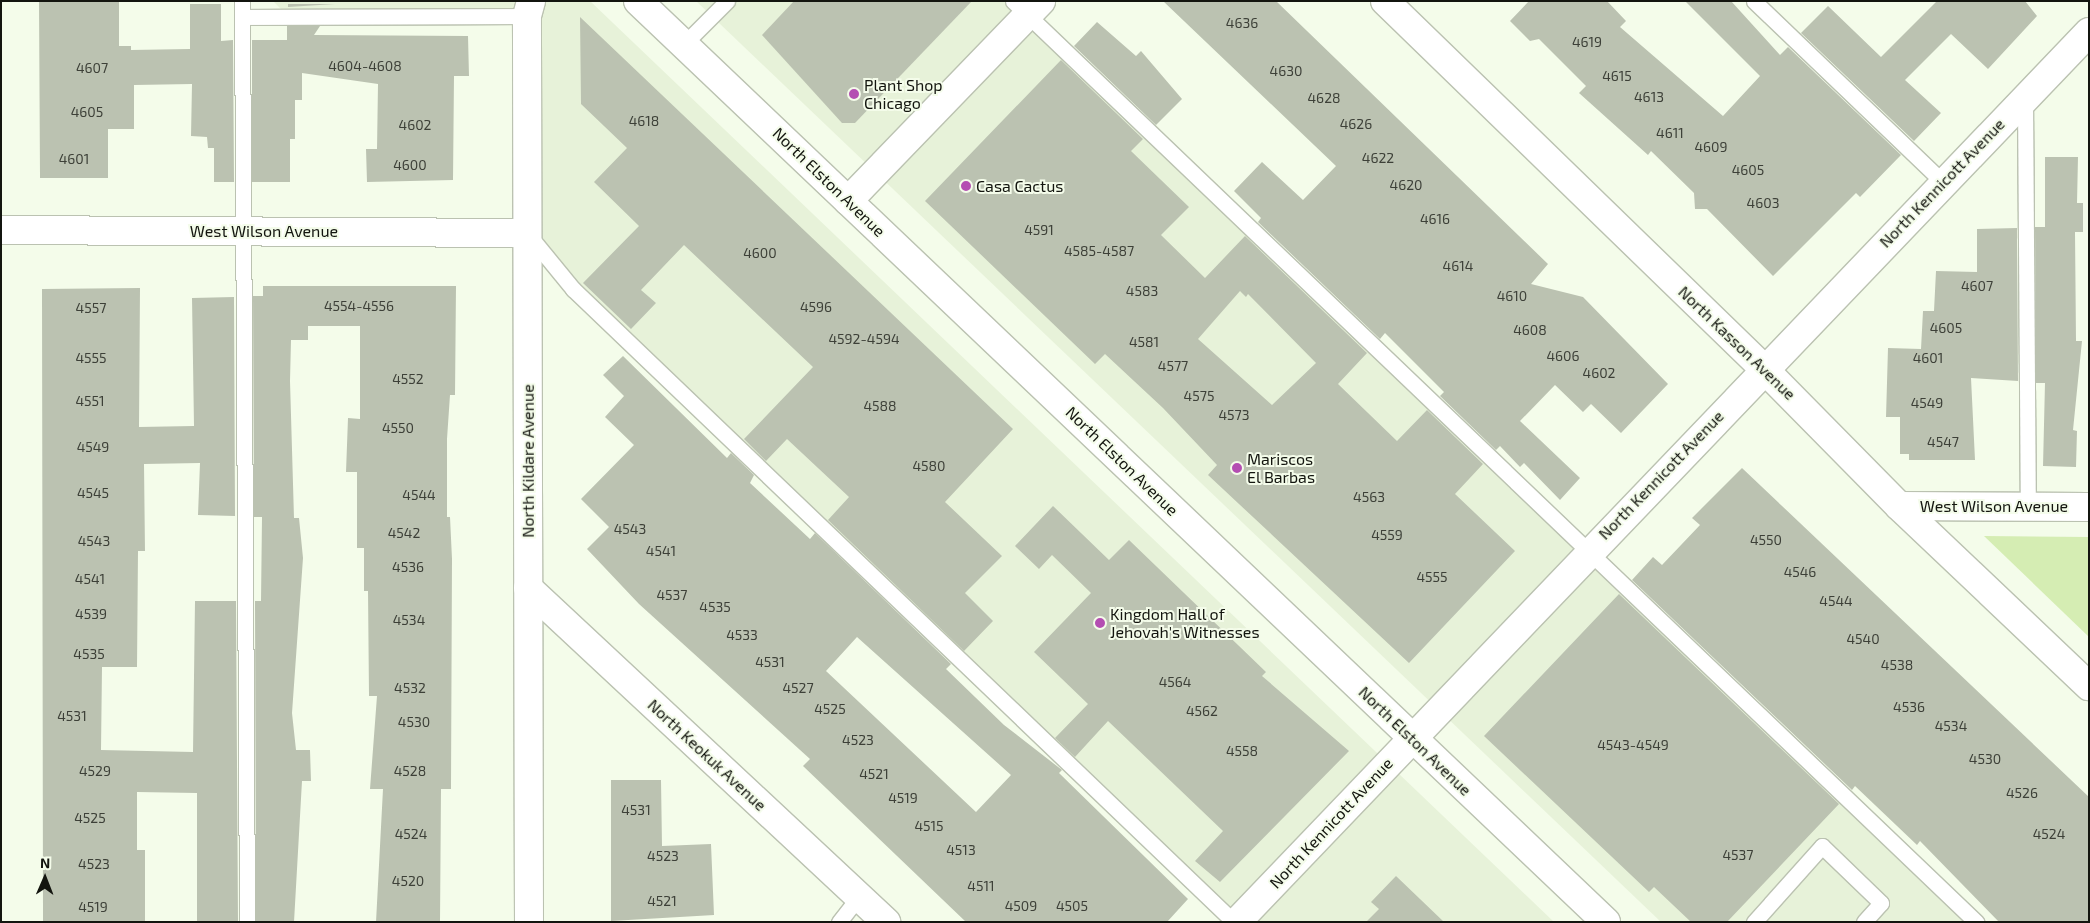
<!DOCTYPE html>
<style>
body{margin:0}
#map{position:relative;width:2090px;height:923px;overflow:hidden;background:#f4fcea;font-family:"Exo 2",sans-serif}
div>[style]{position:absolute}
.built>*{inset:0;background:#e7f2d9}
.green>*{inset:0;background:#d5edb3}
.building>*{inset:0;background:#bbc2b1}
.roads{filter:drop-shadow(1px 0 #bbc2b1) drop-shadow(-1px 0 #bbc2b1) drop-shadow(0 1px #bbc2b1) drop-shadow(0 -1px #bbc2b1)}
.service>*{height:15px;margin:-7.5px;padding:0 7.5px;transform-origin:7.5px;border-radius:7.5px;background:#fff}
.minor>*{height:28px;margin:-14px;padding:0 14px;transform-origin:14px;border-radius:14px;background:#fff}
.secondary>*{height:28px;margin:-14px;padding:0 14px;transform-origin:14px;border-radius:14px;background:#fff}
.dots>*{width:14px;height:14px;translate:-50% -50%;box-sizing:border-box;border:2px solid #f4fcea;border-radius:50%}
span{translate:-50% -50%;white-space:nowrap;text-align:center;line-height:1.15;-webkit-text-stroke:4px #f4fcea;paint-order:stroke}
.number-label{font-size:14px;color:#3d4038}
.number-label span{-webkit-text-stroke-width:0}
.poi-label{font-size:16px;color:#13150f}
.left{translate:0 -50%;text-align:left}
.street-label{font-size:16px;color:#13150f}
.frame{position:absolute;inset:0;border:2px solid #13150f;pointer-events:none}
.north{position:absolute;left:20px;top:853px;width:50px;height:50px;-webkit-text-stroke:4px #f4fcea;paint-order:stroke;rotate:1deg;font-size:14px;font-weight:700;line-height:20px;text-align:center;color:#13150f}
.north::after{content:'';display:block;margin:auto;width:18px;height:22px;background:#13150f;clip-path:polygon(50% 0,100% 100%,50% 72%,0 100%)}
</style>
<div id="map">
<div class="built">
<i style="clip-path:polygon(273px 1px,590px 1px,1554px 922px,1236px 922px,531px 250px,531px 14px,285px 13px)"></i>
<i style="clip-path:polygon(696px 1px,1019px 1px,1983px 922px,1661px 922px)"></i>
</div>
<div class="green">
<i style="clip-path:polygon(1984px 536px,2089px 537px,2089px 637px)"></i>
</div>
<div class="building">
<i style="clip-path:polygon(119px 1px,119px 46px,131px 46px,131px 50px,190px 49px,190px 4px,221px 4px,221px 41px,233px 40px,234px 182px,214px 182px,214px 148px,208px 148px,207px 137px,191px 136px,192px 84px,134px 85px,134px 129px,108px 129px,108px 178px,40px 178px,39px 2px)"></i>
<i style="clip-path:polygon(794px 1px,972px 1px,855px 123px,842px 123px,762px 35px)"></i>
<i style="clip-path:polygon(1163px 1px,1276px 1px,1548px 264px,1531px 284px,1583px 297px,1668px 384px,1621px 433px,1591px 404px,1583px 412px,1555px 385px,1520px 421px,1580px 478px,1560px 500px,1524px 463px,1520px 467px,1500px 446px,1496px 450px,1440px 396px,1444px 392px,1385px 333px,1380px 339px,1258px 222px,1261px 218px,1234px 191px,1262px 162px,1303px 200px,1336px 166px)"></i>
<i style="clip-path:polygon(1529px 1px,1607px 1px,1626px 21px,1620px 27px,1723px 116px,1760px 76px,1685px 1px,1731px 1px,1780px 55px,1788px 47px,1901px 155px,1860px 197px,1856px 193px,1773px 276px,1707px 209px,1695px 209px,1694px 193px,1651px 151px,1648px 155px,1579px 93px,1586px 86px,1539px 39px,1530px 41px,1510px 21px)"></i>
<i style="clip-path:polygon(1937px 1px,2025px 1px,2037px 16px,1988px 69px,1951px 34px,1905px 80px,1941px 113px,1914px 141px,1801px 33px,1828px 6px,1881px 57px)"></i>
<i style="clip-path:polygon(288px 4px,335px 4px,288px 7px)"></i>
<i style="clip-path:polygon(580px 17px,1013px 429px,945px 502px,1002px 556px,965px 593px,993px 621px,964px 651px,828px 520px,849px 497px,787px 439px,766px 461px,744px 439px,813px 367px,684px 245px,641px 290px,656px 303px,631px 329px,583px 283px,639px 226px,594px 182px,627px 148px,581px 104px)"></i>
<i style="clip-path:polygon(1097px 22px,1136px 56px,1141px 51px,1182px 99px,1156px 125px,1074px 46px)"></i>
<i style="clip-path:polygon(287px 26px,320px 26px,314px 35px,468px 36px,469px 76px,454px 76px,453px 180px,367px 182px,366px 149px,377px 149px,378px 84px,302px 73px,302px 100px,295px 100px,295px 139px,290px 139px,290px 182px,252px 182px,252px 40px,287px 40px)"></i>
<i style="clip-path:polygon(evenodd,1061px 60px,1143px 139px,1131px 151px,1189px 207px,1161px 235px,1205px 278px,1245px 236px,1367px 353px,1338px 384px,1397px 441px,1427px 410px,1483px 464px,1455px 494px,1515px 551px,1409px 663px,1208px 475px,1217px 465px,1163px 408px,1105px 354px,1095px 364px,925px 201px,1061px 60px,1240px 291px,1246px 297px,1248px 294px,1316px 363px,1272px 405px,1198px 339px,1240px 291px)"></i>
<i style="clip-path:polygon(2045px 157px,2078px 157px,2077px 203px,2083px 203px,2083px 232px,2075px 232px,2076px 341px,2082px 341px,2073px 430px,2077px 431px,2076px 467px,2043px 466px,2045px 383px,2036px 383px,2035px 227px,2045px 227px)"></i>
<i style="clip-path:polygon(2017px 228px,2018px 381px,1971px 378px,1975px 460px,1909px 460px,1909px 454px,1900px 454px,1900px 417px,1886px 417px,1888px 348px,1921px 349px,1923px 311px,1934px 311px,1936px 271px,1977px 272px,1977px 229px)"></i>
<i style="clip-path:polygon(263px 286px,456px 286px,455px 395px,450px 395px,447px 439px,447px 517px,450px 517px,452px 559px,451px 789px,441px 789px,440px 922px,376px 922px,383px 789px,370px 789px,377px 696px,369px 696px,368px 591px,364px 591px,364px 548px,357px 548px,357px 472px,346px 472px,348px 418px,360px 419px,360px 326px,308px 326px,308px 340px,291px 340px,290px 381px,294px 518px,299px 518px,303px 558px,292px 713px,296px 750px,310px 750px,311px 781px,302px 781px,294px 922px,256px 922px,255px 601px,261px 601px,262px 517px,254px 517px,253px 296px,263px 296px)"></i>
<i style="clip-path:polygon(140px 288px,139px 427px,194px 426px,192px 298px,234px 297px,235px 516px,198px 515px,200px 463px,144px 464px,145px 551px,138px 551px,137px 667px,102px 667px,101px 750px,193px 752px,195px 601px,236px 601px,238px 922px,197px 922px,197px 793px,137px 792px,137px 850px,145px 850px,145px 922px,43px 922px,42px 289px)"></i>
<i style="clip-path:polygon(evenodd,623px 356px,727px 458px,731px 453px,754px 475px,750px 483px,810px 539px,815px 533px,951px 664px,946px 669px,1004px 725px,1062px 770px,1059px 773px,1188px 899px,1167px 922px,966px 922px,803px 766px,810px 759px,639px 604px,587px 549px,609px 527px,581px 499px,634px 445px,605px 417px,624px 396px,603px 375px,623px 356px,857px 637px,1011px 775px,976px 812px,826px 671px,857px 637px)"></i>
<i style="clip-path:polygon(1742px 468px,2089px 797px,2089px 922px,1999px 922px,1920px 841px,1917px 845px,1855px 786px,1852px 790px,1632px 580px,1653px 557px,1662px 565px,1700px 525px,1692px 518px)"></i>
<i style="clip-path:polygon(1053px 506px,1109px 560px,1129px 540px,1266px 672px,1262px 676px,1349px 751px,1220px 882px,1195px 861px,1223px 831px,1108px 721px,1075px 757px,1055px 738px,1088px 704px,1034px 652px,1091px 593px,1052px 555px,1039px 569px,1015px 546px)"></i>
<i style="clip-path:polygon(1619px 594px,1839px 804px,1727px 922px,1691px 922px,1654px 887px,1649px 892px,1484px 736px)"></i>
<i style="clip-path:polygon(611px 780px,661px 780px,662px 846px,711px 844px,714px 915px,611px 921px)"></i>
<i style="clip-path:polygon(1396px 876px,1444px 922px,1366px 922px,1379px 909px,1371px 902px)"></i>
</div>
<div class="roads">
<div class="service">
<i style="left:242px;top:1px;width:921px;rotate:89.69deg"></i>
<i style="left:1013px;top:1px;width:1333px;rotate:43.72deg"></i>
<i style="left:1754px;top:1px;width:260px;rotate:43.8deg"></i>
<i style="left:243px;top:17px;width:284px;rotate:-0.2deg"></i>
<i style="left:684px;top:44px;width:61px;rotate:-45deg"></i>
<i style="left:2025px;top:98px;width:409px;rotate:89.6deg"></i>
<i style="left:528px;top:234px;width:71px;rotate:50.7deg"></i>
<i style="left:573px;top:289px;width:915px;rotate:43.76deg"></i>
<i style="left:839px;top:922px;width:33px;rotate:-52deg"></i>
<i style="left:1754px;top:922px;width:102px;rotate:-48.2deg"></i>
<i style="left:1822px;top:846px;width:82px;rotate:44deg"></i>
<i style="left:1881px;top:903px;width:25px;rotate:132deg"></i>
</div>
<div class="minor">
<i style="left:1385px;top:1px;width:527px;rotate:44.15deg"></i>
<i style="left:1763px;top:368px;width:194px;rotate:45.4deg"></i>
<i style="left:1899px;top:506px;width:262px;rotate:43.5deg"></i>
<i style="left:848px;top:201px;width:278px;rotate:-46deg"></i>
<i style="left:1px;top:230px;width:526px;rotate:0.33deg"></i>
<i style="left:1899px;top:506px;width:190px;rotate:0.3deg"></i>
<i style="left:528px;top:588px;width:490px;rotate:43deg"></i>
<i style="left:529px;top:922px;width:906px;rotate:-90.13deg"></i>
<i style="left:527px;top:16px;width:16px;rotate:-75deg"></i>
<i style="left:1237px;top:922px;width:1232px;rotate:-46.25deg"></i>
</div>
<div class="secondary">
<i style="left:638px;top:1px;width:1336px;rotate:43.57deg"></i>
</div>
</div>
<div class="dots">
<i style="left:854px;top:94px;background:#b44eb2"></i>
<i style="left:966px;top:186px;background:#b44eb2"></i>
<i style="left:1237px;top:468px;background:#b44eb2"></i>
<i style="left:1100px;top:623px;background:#b44eb2"></i>
</div>
<div class="number-label">
<span style="left:1242px;top:23px">4636</span>
<span style="left:1587px;top:42px">4619</span>
<span style="left:365px;top:66px">4604-4608</span>
<span style="left:92px;top:68px">4607</span>
<span style="left:1286px;top:71px">4630</span>
<span style="left:1617px;top:76px">4615</span>
<span style="left:1649px;top:97px">4613</span>
<span style="left:1324px;top:98px">4628</span>
<span style="left:87px;top:112px">4605</span>
<span style="left:644px;top:121px">4618</span>
<span style="left:1356px;top:124px">4626</span>
<span style="left:415px;top:125px">4602</span>
<span style="left:1670px;top:133px">4611</span>
<span style="left:1711px;top:147px">4609</span>
<span style="left:1378px;top:158px">4622</span>
<span style="left:74px;top:159px">4601</span>
<span style="left:410px;top:165px">4600</span>
<span style="left:1748px;top:170px">4605</span>
<span style="left:1406px;top:185px">4620</span>
<span style="left:1763px;top:203px">4603</span>
<span style="left:1435px;top:219px">4616</span>
<span style="left:1039px;top:230px">4591</span>
<span style="left:1099px;top:251px">4585-4587</span>
<span style="left:760px;top:253px">4600</span>
<span style="left:1458px;top:266px">4614</span>
<span style="left:1977px;top:286px">4607</span>
<span style="left:1142px;top:291px">4583</span>
<span style="left:1512px;top:296px">4610</span>
<span style="left:359px;top:306px">4554-4556</span>
<span style="left:816px;top:307px">4596</span>
<span style="left:91px;top:308px">4557</span>
<span style="left:1946px;top:328px">4605</span>
<span style="left:1530px;top:330px">4608</span>
<span style="left:864px;top:339px">4592-4594</span>
<span style="left:1144px;top:342px">4581</span>
<span style="left:1563px;top:356px">4606</span>
<span style="left:91px;top:358px">4555</span>
<span style="left:1928px;top:358px">4601</span>
<span style="left:1173px;top:366px">4577</span>
<span style="left:1599px;top:373px">4602</span>
<span style="left:408px;top:379px">4552</span>
<span style="left:1199px;top:396px">4575</span>
<span style="left:90px;top:401px">4551</span>
<span style="left:1927px;top:403px">4549</span>
<span style="left:880px;top:406px">4588</span>
<span style="left:1234px;top:415px">4573</span>
<span style="left:398px;top:428px">4550</span>
<span style="left:1943px;top:442px">4547</span>
<span style="left:93px;top:447px">4549</span>
<span style="left:929px;top:466px">4580</span>
<span style="left:93px;top:493px">4545</span>
<span style="left:419px;top:495px">4544</span>
<span style="left:1369px;top:497px">4563</span>
<span style="left:630px;top:529px">4543</span>
<span style="left:404px;top:533px">4542</span>
<span style="left:1387px;top:535px">4559</span>
<span style="left:1766px;top:540px">4550</span>
<span style="left:94px;top:541px">4543</span>
<span style="left:661px;top:551px">4541</span>
<span style="left:408px;top:567px">4536</span>
<span style="left:1800px;top:572px">4546</span>
<span style="left:1432px;top:577px">4555</span>
<span style="left:90px;top:579px">4541</span>
<span style="left:672px;top:595px">4537</span>
<span style="left:1836px;top:601px">4544</span>
<span style="left:715px;top:607px">4535</span>
<span style="left:91px;top:614px">4539</span>
<span style="left:409px;top:620px">4534</span>
<span style="left:742px;top:635px">4533</span>
<span style="left:1863px;top:639px">4540</span>
<span style="left:89px;top:654px">4535</span>
<span style="left:770px;top:662px">4531</span>
<span style="left:1897px;top:665px">4538</span>
<span style="left:1175px;top:682px">4564</span>
<span style="left:410px;top:688px">4532</span>
<span style="left:798px;top:688px">4527</span>
<span style="left:1909px;top:707px">4536</span>
<span style="left:830px;top:709px">4525</span>
<span style="left:1202px;top:711px">4562</span>
<span style="left:72px;top:716px">4531</span>
<span style="left:414px;top:722px">4530</span>
<span style="left:1951px;top:726px">4534</span>
<span style="left:858px;top:740px">4523</span>
<span style="left:1633px;top:745px">4543-4549</span>
<span style="left:1242px;top:751px">4558</span>
<span style="left:1985px;top:759px">4530</span>
<span style="left:95px;top:771px">4529</span>
<span style="left:410px;top:771px">4528</span>
<span style="left:874px;top:774px">4521</span>
<span style="left:2022px;top:793px">4526</span>
<span style="left:903px;top:798px">4519</span>
<span style="left:636px;top:810px">4531</span>
<span style="left:90px;top:818px">4525</span>
<span style="left:929px;top:826px">4515</span>
<span style="left:411px;top:834px">4524</span>
<span style="left:2049px;top:834px">4524</span>
<span style="left:961px;top:850px">4513</span>
<span style="left:1738px;top:855px">4537</span>
<span style="left:663px;top:856px">4523</span>
<span style="left:94px;top:864px">4523</span>
<span style="left:408px;top:881px">4520</span>
<span style="left:981px;top:886px">4511</span>
<span style="left:662px;top:901px">4521</span>
<span style="left:1021px;top:906px">4509</span>
<span style="left:1072px;top:906px">4505</span>
<span style="left:93px;top:907px">4519</span>
</div>
<div class="poi-label">
<span class="left" style="left:864px;top:94px">Plant Shop<br>Chicago</span>
<span class="left" style="left:976px;top:186px">Casa Cactus</span>
<span class="left" style="left:1247px;top:468px">Mariscos<br>El Barbas</span>
<span class="left" style="left:1110px;top:623px">Kingdom Hall of<br>Jehovah's Witnesses</span>
</div>
<div class="street-label">
<span style="left:829px;top:182px;rotate:44deg">North Elston Avenue</span>
<span style="left:1942px;top:183px;rotate:-46deg">North Kennicott Avenue</span>
<span style="left:264px;top:231px">West Wilson Avenue</span>
<span style="left:1737px;top:343px;rotate:44deg">North Kasson Avenue</span>
<span style="left:528px;top:461px;rotate:-90deg">North Kildare Avenue</span>
<span style="left:1122px;top:461px;rotate:44deg">North Elston Avenue</span>
<span style="left:1661px;top:475px;rotate:-46deg">North Kennicott Avenue</span>
<span style="left:1994px;top:506px">West Wilson Avenue</span>
<span style="left:1415px;top:741px;rotate:44deg">North Elston Avenue</span>
<span style="left:707px;top:755px;rotate:43deg">North Keokuk Avenue</span>
<span style="left:1331px;top:823px;rotate:-47deg">North Kennicott Avenue</span>
</div>
<div class="frame"></div>
<div class="north">N</div>
</div>
